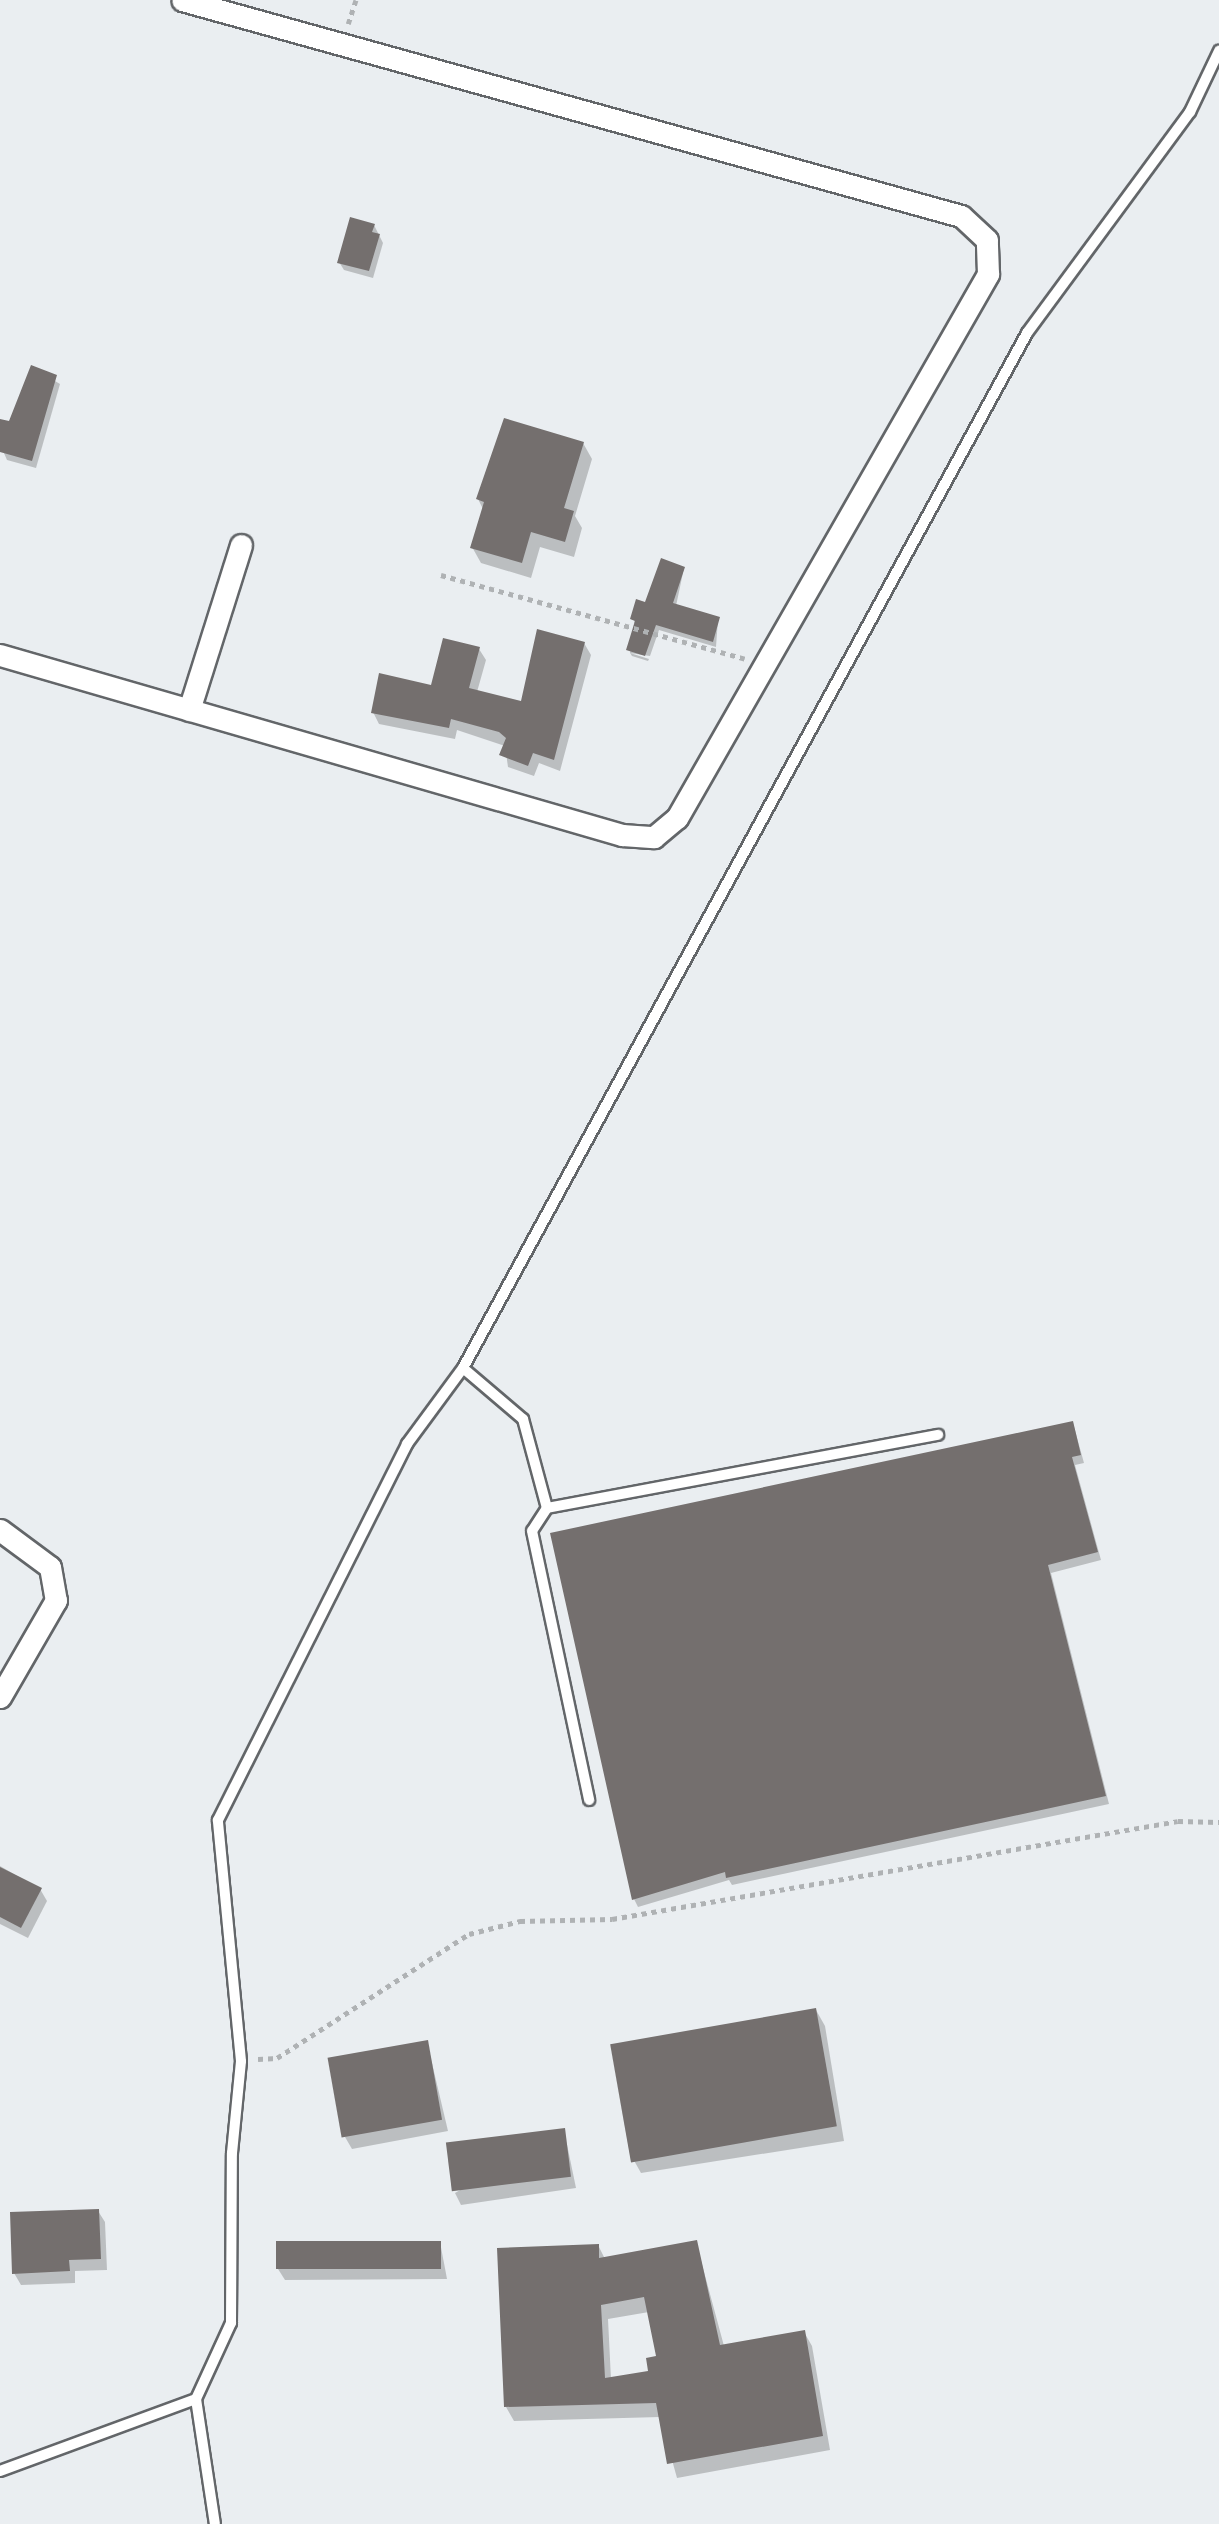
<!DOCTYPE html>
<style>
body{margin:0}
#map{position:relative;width:1219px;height:2524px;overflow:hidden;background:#eaeef1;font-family:"IBM Plex Serif",serif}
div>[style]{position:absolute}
.shadow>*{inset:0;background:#0003}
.building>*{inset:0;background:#746f6e;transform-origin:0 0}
.path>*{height:4.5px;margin-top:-2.25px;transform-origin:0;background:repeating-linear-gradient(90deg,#afb2b4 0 5px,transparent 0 10px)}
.roads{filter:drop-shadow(2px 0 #636669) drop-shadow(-2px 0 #636669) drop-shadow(0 2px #636669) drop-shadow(0 -2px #636669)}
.lane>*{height:10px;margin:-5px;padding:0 5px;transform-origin:5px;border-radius:5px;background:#fff}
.street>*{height:21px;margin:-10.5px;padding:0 10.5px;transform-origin:10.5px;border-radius:10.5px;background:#fff}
span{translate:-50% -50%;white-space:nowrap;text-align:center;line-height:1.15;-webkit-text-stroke:7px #f7fbff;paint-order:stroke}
</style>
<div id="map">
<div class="shadow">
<i style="clip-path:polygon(374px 225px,383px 243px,373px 278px,344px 270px,339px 262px)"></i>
<i style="clip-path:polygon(32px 367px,60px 384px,36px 468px,7px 460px,0 444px)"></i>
<i style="clip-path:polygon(583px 443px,592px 459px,575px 516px,582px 528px,574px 557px,540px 547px,531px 578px,481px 563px,472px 547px,483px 509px,478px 499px)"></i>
<i style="clip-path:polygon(684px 568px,676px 606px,718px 619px,716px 647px,659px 630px,650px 656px,630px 653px,637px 601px,646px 604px)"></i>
<i style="clip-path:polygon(584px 643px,591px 655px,560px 771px,539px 763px,534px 776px,508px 767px,505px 746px,457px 730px,455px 739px,379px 724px,373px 712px,432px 688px,479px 649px,486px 660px,477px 692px,522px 703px)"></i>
<i style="clip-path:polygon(630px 653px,649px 659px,648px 661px,632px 656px)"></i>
<i style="clip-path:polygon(1073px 1423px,1084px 1463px,1075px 1465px,1101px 1560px,1051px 1573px,1109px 1804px,732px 1885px,729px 1880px,638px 1907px,634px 1899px)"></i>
<i style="clip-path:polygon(0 1866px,40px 1889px,47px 1901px,28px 1938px,0 1924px)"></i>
<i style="clip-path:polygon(816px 2010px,825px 2026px,844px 2141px,641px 2173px,632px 2157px)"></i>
<i style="clip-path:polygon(427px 2042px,448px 2131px,352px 2149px,345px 2137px)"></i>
<i style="clip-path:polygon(564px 2130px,576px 2188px,461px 2205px,455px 2193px)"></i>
<i style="clip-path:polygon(98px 2211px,105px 2222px,107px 2270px,75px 2271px,75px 2283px,21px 2285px,14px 2273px)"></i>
<i style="clip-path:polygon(440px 2242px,447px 2279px,285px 2280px,278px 2269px)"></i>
<i style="clip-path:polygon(evenodd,696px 2242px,724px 2346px,804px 2332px,812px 2346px,830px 2450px,677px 2478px,660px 2417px,514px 2421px,506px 2407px,598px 2245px,605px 2259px,696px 2242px,649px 2312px,658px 2358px,650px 2372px,611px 2379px,608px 2319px,649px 2312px)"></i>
</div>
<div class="building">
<i style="clip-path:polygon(350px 217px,375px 224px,372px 232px,380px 234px,369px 271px,337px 263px)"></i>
<i style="clip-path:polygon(31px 365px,57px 375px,32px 461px,0 452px,0 419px,9px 421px)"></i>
<i style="clip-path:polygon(504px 418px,584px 442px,564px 508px,574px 511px,565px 542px,531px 532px,522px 563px,470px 548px,484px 502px,476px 499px)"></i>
<i style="clip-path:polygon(661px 558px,685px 567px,673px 603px,720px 617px,713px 642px,656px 625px,645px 656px,626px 650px,635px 621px,630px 619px,636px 599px,645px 602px)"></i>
<i style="clip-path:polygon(537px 629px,585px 642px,554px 760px,533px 753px,528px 766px,499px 755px,506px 738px,499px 732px,451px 719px,449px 728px,371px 713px,379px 673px,431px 685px,443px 638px,480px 647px,469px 688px,521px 701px)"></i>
<i style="clip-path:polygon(1073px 1421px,1081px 1455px,1072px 1457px,1098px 1552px,1048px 1565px,1106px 1796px,726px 1878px,725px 1872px,632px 1900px,550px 1533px)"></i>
<i style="clip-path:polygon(0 1867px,42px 1888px,21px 1928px,0 1917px)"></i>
<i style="left:816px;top:2008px;width:120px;height:209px;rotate:80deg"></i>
<i style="left:428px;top:2040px;width:81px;height:102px;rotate:80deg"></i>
<i style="left:565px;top:2128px;width:49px;height:120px;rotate:83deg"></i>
<i style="clip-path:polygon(99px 2209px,101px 2259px,69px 2260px,70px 2271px,12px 2274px,10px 2212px)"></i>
<i style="clip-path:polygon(evenodd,697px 2240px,720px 2345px,805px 2330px,823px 2436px,667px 2464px,656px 2403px,504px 2407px,497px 2248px,599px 2244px,599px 2258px,697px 2240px,644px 2297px,656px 2356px,646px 2358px,648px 2371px,605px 2378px,601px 2305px,644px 2297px)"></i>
<i style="left:276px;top:2241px;width:165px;height:28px"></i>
</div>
<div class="path">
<i style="left:348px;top:24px;width:25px;rotate:-72deg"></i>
<i style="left:441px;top:575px;width:315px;rotate:15.4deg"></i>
<i style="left:258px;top:2059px;width:19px;rotate:-3deg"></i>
<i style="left:277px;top:2058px;width:229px;rotate:-32.9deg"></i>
<i style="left:469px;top:1934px;width:53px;rotate:-14.3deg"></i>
<i style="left:520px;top:1921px;width:92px;rotate:-1.2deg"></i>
<i style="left:612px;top:1919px;width:574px;rotate:-9.82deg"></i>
<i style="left:1178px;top:1821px;width:41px;rotate:1.4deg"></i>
</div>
<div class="roads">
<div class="lane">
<i style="left:463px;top:1368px;width:79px;rotate:40.4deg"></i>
<i style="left:523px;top:1419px;width:92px;rotate:74.9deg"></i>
<i style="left:547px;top:1508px;width:27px;rotate:123deg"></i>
<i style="left:532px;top:1531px;width:275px;rotate:78deg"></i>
<i style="left:547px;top:1508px;width:398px;rotate:-10.6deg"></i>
<i style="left:196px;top:2399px;width:126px;rotate:81.4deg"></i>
<i style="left:0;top:2471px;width:209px;rotate:-20.2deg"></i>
<i style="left:196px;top:2399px;width:84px;rotate:-65.3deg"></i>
<i style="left:231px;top:2323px;width:170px;rotate:-89.7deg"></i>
<i style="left:232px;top:2153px;width:92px;rotate:-84.4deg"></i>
<i style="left:241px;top:2061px;width:242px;rotate:-95.5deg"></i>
<i style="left:218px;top:1820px;width:421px;rotate:-63.3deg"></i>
<i style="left:407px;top:1444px;width:94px;rotate:-53.6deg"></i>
<i style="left:463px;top:1368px;width:1179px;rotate:-61.41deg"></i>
<i style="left:1027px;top:333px;width:275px;rotate:-53.6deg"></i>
<i style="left:1190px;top:112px;width:68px;rotate:-64.6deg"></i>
</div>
<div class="street">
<i style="left:0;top:655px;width:648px;rotate:16.14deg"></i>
<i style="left:622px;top:835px;width:32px;rotate:4deg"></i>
<i style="left:654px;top:837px;width:30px;rotate:-40deg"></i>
<i style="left:677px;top:818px;width:627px;rotate:-60.24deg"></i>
<i style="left:988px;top:274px;width:34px;rotate:-92deg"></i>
<i style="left:987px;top:240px;width:35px;rotate:-137deg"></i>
<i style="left:961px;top:216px;width:808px;rotate:-164.5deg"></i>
<i style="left:189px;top:710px;width:173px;rotate:-72.5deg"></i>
<i style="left:0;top:1530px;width:62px;rotate:36.5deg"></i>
<i style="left:50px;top:1567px;width:34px;rotate:80deg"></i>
<i style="left:56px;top:1600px;width:112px;rotate:120deg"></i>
</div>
</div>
</div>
